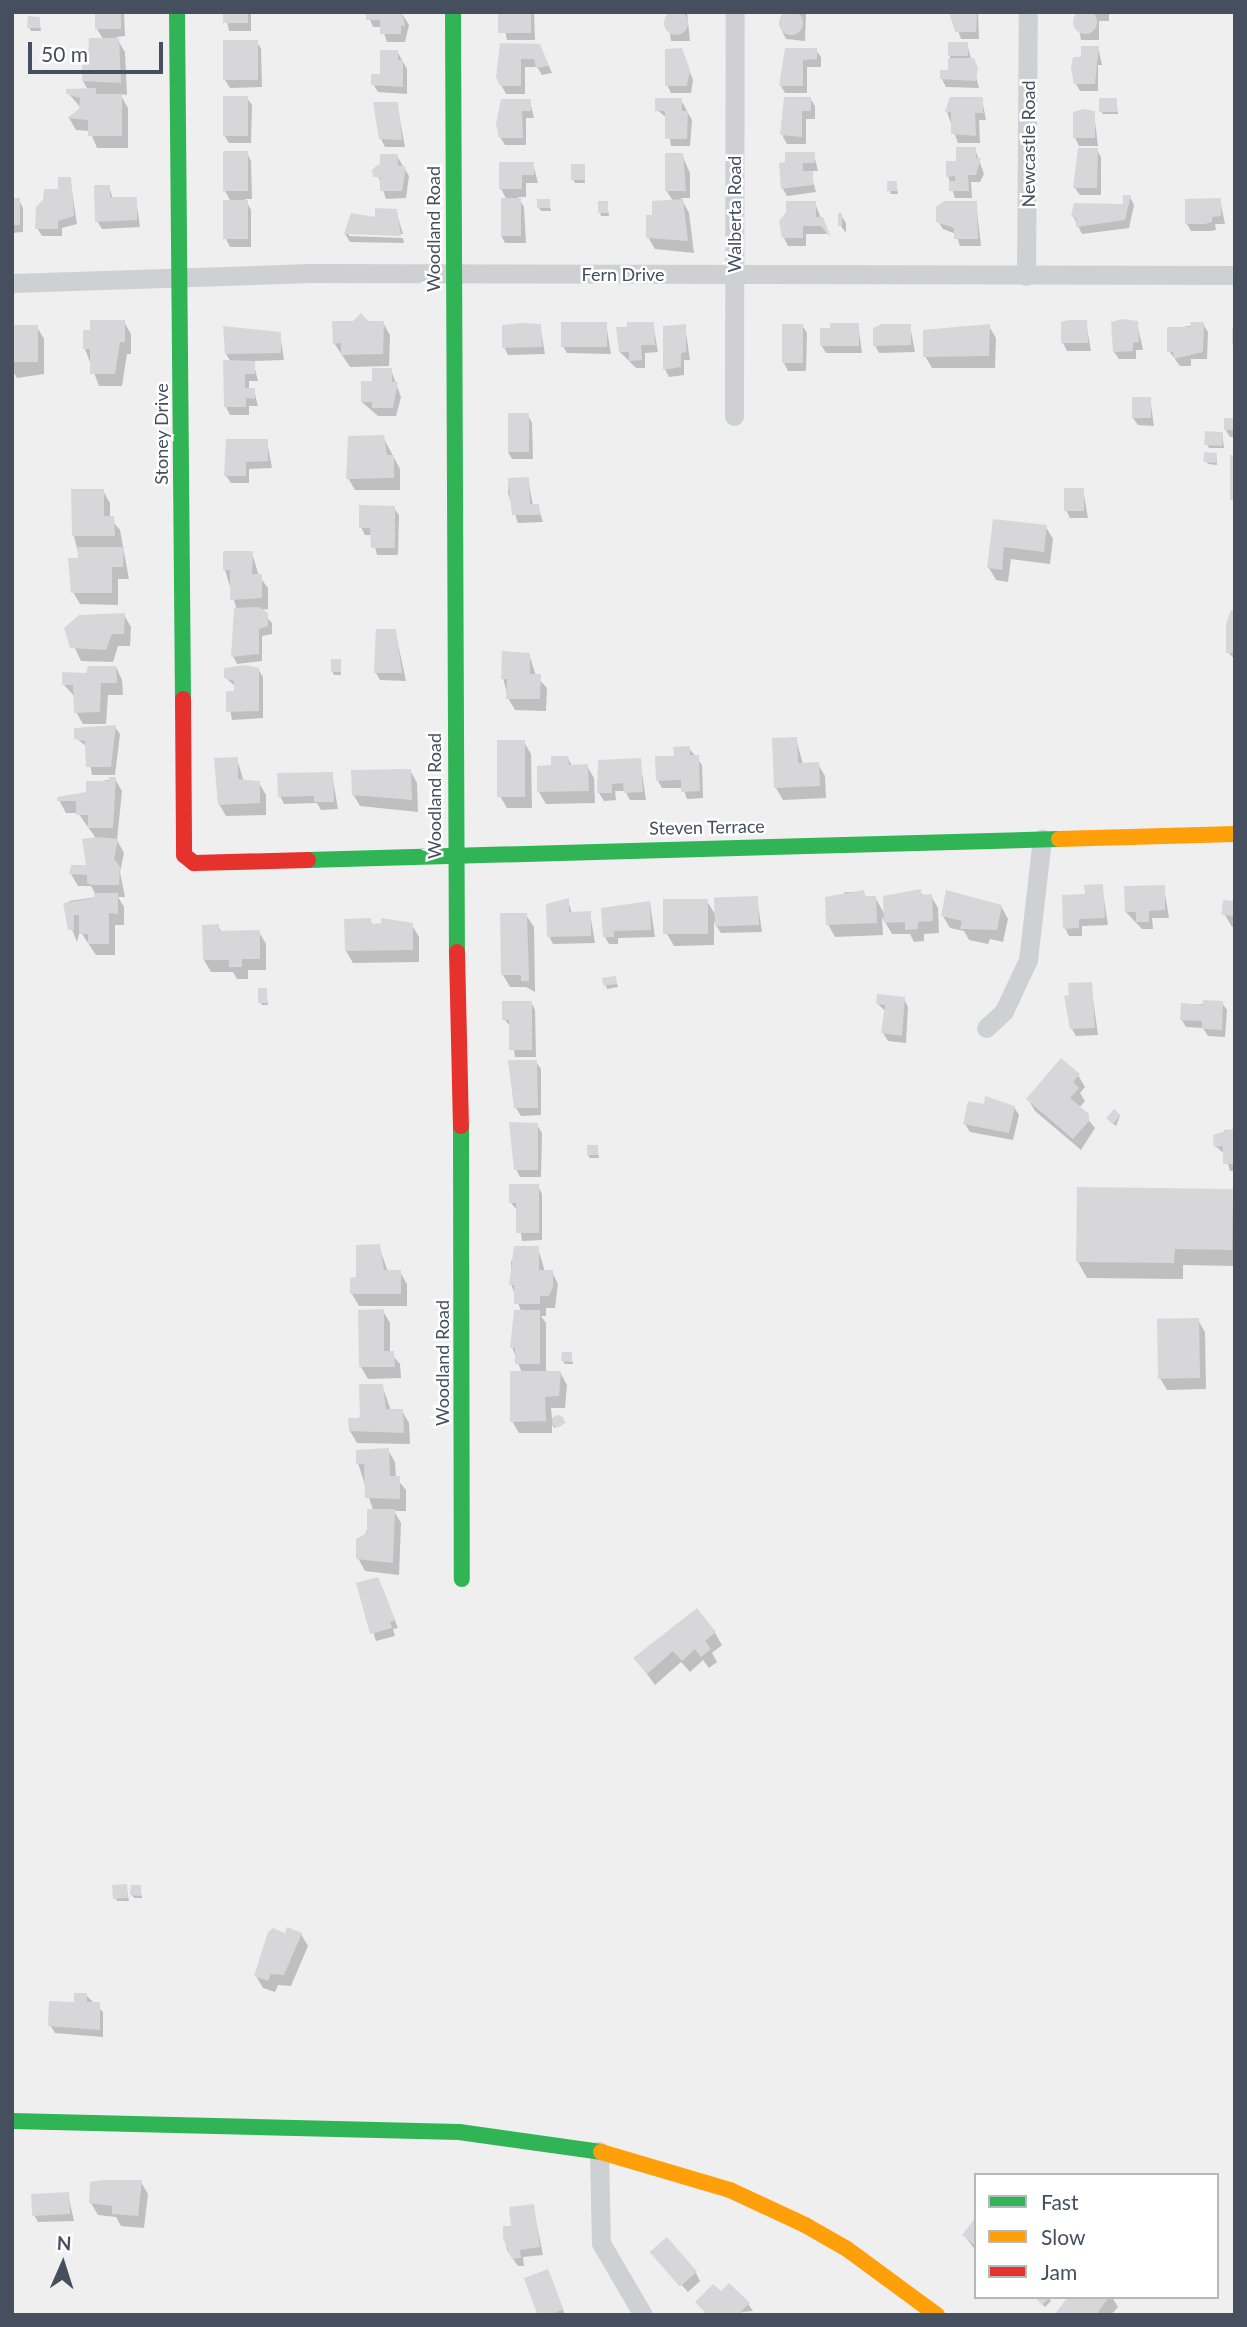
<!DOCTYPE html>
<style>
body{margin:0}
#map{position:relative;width:1247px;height:2327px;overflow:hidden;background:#f0efef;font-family:Lato,sans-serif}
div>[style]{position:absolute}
.shadow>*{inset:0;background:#0003}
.building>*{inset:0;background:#d7d7d9;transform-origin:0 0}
.round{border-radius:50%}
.street>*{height:19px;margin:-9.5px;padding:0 9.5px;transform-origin:9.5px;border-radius:9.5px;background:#ced0d4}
.fast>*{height:16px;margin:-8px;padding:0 8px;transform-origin:8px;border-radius:8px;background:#30b455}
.slow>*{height:16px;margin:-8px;padding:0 8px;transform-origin:8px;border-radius:8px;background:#ff9f0a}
.jam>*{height:16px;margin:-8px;padding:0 8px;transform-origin:8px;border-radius:8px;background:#e5322d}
span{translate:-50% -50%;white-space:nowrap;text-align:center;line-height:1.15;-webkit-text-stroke:5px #fff;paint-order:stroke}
.street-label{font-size:18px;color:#454f5e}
.frame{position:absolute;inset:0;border:14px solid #454f5e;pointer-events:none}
.legend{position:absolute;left:974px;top:2173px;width:245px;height:126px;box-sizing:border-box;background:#fff;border:2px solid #b5b9bf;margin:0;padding:9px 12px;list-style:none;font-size:21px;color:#454f5e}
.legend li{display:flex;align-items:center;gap:14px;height:35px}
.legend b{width:35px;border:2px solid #b5b9bf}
.north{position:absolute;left:28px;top:2229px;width:70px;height:70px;-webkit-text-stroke:5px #fff;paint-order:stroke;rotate:3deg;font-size:19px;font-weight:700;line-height:28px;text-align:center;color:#454f5e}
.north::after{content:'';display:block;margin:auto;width:24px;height:32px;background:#454f5e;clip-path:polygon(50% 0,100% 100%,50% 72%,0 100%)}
.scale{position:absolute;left:28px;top:42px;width:135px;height:32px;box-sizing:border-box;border:4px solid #454f5e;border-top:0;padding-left:9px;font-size:21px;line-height:24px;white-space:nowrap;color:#454f5e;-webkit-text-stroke:5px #fff;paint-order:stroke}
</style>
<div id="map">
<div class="shadow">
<i style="clip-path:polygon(97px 12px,124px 12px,125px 36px,116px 37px,125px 52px,127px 95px,120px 94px,128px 108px,128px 148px,97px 148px,90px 131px,76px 130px,69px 118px,81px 108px,68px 93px,90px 93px,83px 81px,103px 39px,97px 29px)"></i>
<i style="clip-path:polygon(225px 12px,251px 12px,251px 31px,229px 31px)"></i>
<i style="clip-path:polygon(362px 12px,401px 12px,409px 25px,405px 42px,387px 42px,382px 27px,373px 27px,368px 15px)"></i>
<i style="clip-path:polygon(501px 12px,534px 12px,535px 40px,507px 40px)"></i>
<i style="clip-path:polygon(667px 12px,687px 12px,690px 41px,671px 41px)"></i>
<i style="clip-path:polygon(784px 12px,806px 12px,805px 41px,786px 39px,782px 31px)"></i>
<i style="clip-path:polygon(952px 12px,978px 12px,979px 39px,961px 39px)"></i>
<i style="clip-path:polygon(1076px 12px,1109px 12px,1109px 21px,1099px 21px,1099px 40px,1081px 40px)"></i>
<i style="clip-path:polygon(39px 19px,41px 31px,31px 31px,29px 27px)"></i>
<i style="clip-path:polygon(257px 42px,261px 49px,262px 87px,230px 88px,225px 80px)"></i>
<i style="clip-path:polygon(967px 44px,979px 88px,946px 87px,942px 79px,950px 71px,950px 56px)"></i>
<i style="clip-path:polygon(502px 45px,543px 53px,552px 73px,542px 75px,537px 67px,525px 67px,525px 94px,506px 94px,501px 85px)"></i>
<i style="clip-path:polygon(1098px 47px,1102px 65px,1098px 65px,1098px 91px,1080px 91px,1076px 84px,1083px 59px)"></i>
<i style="clip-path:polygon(681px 50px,693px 80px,691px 93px,671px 93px,667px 85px)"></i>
<i style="clip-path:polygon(786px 50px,816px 50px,821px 57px,821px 67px,807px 67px,807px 93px,785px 93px,781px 86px)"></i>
<i style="clip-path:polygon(397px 51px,407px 69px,407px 94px,378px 92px,373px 84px)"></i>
<i style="clip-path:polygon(247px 98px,252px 105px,251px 143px,229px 143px,224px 135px)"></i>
<i style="clip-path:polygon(786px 98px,810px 98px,815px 106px,815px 119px,806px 119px,806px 144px,787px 144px,783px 137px)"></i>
<i style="clip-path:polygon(951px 99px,982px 99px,986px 120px,979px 120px,980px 143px,958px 143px,947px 112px)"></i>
<i style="clip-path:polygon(681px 100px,692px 120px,690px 146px,671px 146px,667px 118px,657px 110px)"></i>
<i style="clip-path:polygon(1116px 100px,1118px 114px,1103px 114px,1101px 111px)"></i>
<i style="clip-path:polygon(530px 101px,534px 118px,526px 118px,526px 145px,505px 145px,500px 137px)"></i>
<i style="clip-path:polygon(397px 104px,405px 147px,385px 147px,381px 139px)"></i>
<i style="clip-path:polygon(1094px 113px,1098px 146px,1079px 146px,1075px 138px)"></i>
<i style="clip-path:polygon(975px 149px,984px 174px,980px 182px,971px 182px,972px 198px,955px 198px,948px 176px)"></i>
<i style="clip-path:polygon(1097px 150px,1101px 157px,1101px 195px,1080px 195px,1075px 188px)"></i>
<i style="clip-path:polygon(247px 153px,251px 161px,252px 199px,245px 199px,251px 210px,251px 247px,230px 247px,226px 239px,231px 202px,225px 191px)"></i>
<i style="clip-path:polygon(814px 154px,818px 171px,810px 171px,816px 192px,787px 196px,783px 189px,787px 164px)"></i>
<i style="clip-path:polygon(682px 155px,690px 173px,690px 198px,681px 198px,689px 213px,694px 253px,655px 249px,648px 237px,673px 201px,666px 190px)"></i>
<i style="clip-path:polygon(397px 156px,409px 176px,406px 198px,386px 199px,375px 167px)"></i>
<i style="clip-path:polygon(533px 164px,538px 183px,526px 183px,526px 197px,518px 197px,524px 207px,526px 243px,505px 243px,501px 235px,507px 200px,501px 189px)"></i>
<i style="clip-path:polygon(583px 166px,585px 183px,575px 183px,573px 179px)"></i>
<i style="clip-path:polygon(70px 179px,77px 224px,62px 228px,62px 236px,42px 236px,37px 228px,45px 201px)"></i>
<i style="clip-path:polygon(896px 183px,898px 194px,891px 194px,889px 190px)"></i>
<i style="clip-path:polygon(109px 187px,113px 199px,136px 199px,140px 227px,102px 229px,97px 221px)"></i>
<i style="clip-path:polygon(1130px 197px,1134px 205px,1129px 228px,1082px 234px,1073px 216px,1124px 206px)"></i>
<i style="clip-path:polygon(12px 200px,19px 200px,23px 208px,23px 232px,12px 233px)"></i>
<i style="clip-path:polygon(549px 200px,551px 211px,541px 211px,539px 208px)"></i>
<i style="clip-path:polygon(1220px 200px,1225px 224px,1215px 224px,1216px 230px,1210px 231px,1191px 231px,1187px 224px)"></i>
<i style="clip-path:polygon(976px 202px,981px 246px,960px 246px,956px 234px,943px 229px,938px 221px)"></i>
<i style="clip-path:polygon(607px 203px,609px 216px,601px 216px,600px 212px)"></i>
<i style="clip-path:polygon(815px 203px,827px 234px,806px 234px,806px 246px,788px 246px,784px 238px)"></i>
<i style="clip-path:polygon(396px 211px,403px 234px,349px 233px,349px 236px,403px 238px,404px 243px,350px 242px,345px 234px,350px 217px,377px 219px)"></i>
<i style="clip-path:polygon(841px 215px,846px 223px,846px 233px,840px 225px)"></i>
<i style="clip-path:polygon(124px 322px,131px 334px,131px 354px,127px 354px,122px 386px,99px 386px,85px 349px)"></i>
<i style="clip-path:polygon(1086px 322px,1091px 351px,1067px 351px,1063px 343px)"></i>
<i style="clip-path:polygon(367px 323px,383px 323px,390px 335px,389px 366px,350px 367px,334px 343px)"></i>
<i style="clip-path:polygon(653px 323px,658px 352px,645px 353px,645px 368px,636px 368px,620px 352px)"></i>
<i style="clip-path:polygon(1137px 323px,1143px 350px,1136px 350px,1136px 359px,1119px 359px,1114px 352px)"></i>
<i style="clip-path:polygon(606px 324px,611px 354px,567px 353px,562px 345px)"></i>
<i style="clip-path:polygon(858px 324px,862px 353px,826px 353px,821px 345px,831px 330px)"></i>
<i style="clip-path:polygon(1203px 324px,1208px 332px,1207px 359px,1191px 359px,1191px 366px,1180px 366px,1169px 351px,1169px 329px)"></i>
<i style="clip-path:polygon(802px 325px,807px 333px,806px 371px,788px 371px,784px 363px)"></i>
<i style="clip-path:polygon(540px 326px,545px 354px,508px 355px,504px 347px)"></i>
<i style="clip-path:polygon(685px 326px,690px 360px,684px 360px,684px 375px,669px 377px,665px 369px)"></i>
<i style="clip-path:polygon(910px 326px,915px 352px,879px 353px,875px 345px)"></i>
<i style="clip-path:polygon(989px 326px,996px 338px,995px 368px,932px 368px,925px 356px,956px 332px,956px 327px)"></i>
<i style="clip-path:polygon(12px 327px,37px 327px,44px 339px,44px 374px,17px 378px,12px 370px)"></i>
<i style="clip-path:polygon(280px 334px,284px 360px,253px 361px,258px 381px,249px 381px,249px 390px,254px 390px,258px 406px,249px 406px,249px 415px,230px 415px,226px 407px,231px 362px,226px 354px)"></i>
<i style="clip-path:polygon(391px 370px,401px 397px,396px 416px,378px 416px,362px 402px,374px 383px)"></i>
<i style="clip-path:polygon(1150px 398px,1154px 426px,1138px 425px,1133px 418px)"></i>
<i style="clip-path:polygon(1235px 401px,1235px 437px,1230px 437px,1225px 429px,1234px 420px)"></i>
<i style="clip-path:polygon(528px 415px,532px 423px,533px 459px,512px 459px,508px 452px)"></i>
<i style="clip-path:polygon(1222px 433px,1224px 448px,1209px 448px,1207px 444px)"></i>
<i style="clip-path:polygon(383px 437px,400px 469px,400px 490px,355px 490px,348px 478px)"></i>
<i style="clip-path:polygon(267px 441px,272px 468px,249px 469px,249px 483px,231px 483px,226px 476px)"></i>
<i style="clip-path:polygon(1216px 454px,1217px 465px,1208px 464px,1206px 461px)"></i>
<i style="clip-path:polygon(509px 479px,528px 479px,533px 506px,538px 506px,543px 522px,518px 523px,508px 493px)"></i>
<i style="clip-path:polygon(1083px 489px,1088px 518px,1070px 518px,1066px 510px)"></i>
<i style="clip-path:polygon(103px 491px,110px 503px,110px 518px,120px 530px,129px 579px,118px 579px,118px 605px,80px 604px,73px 592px,80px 560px,74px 536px)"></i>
<i style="clip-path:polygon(394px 508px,399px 515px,398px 555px,377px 555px,372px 535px,365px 535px,361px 527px)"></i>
<i style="clip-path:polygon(995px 521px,1046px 527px,1053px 539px,1050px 564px,1011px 559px,1008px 582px,996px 580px,989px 568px)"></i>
<i style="clip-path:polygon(252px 553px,259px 576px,268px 588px,268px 609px,260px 610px,272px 623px,272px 634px,262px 636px,262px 661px,237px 664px,233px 656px,236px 607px,225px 570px)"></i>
<i style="clip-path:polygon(1235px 612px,1235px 660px,1228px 652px)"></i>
<i style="clip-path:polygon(124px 615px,131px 627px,130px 646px,118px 646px,113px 662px,81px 661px,66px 629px)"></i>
<i style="clip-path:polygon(395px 630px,406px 681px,380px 680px,376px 673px)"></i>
<i style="clip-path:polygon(529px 654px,536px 676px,547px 688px,546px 711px,515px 710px,508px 698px,503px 678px)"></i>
<i style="clip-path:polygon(340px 661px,341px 675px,334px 675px,332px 671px)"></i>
<i style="clip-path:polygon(116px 667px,122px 680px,123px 695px,108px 695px,106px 724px,83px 724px,76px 712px,75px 697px,64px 685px)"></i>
<i style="clip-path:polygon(258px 669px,263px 677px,263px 718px,232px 720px,227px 693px,236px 693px,236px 687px,226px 678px)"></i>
<i style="clip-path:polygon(115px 727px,120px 734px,115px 775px,92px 775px,87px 747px,76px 738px)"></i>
<i style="clip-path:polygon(796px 739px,803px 764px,818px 764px,825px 776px,826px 798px,783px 800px,776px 788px)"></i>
<i style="clip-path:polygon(524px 742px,531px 754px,532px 808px,507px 808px,500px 796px)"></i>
<i style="clip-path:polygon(689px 748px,702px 765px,703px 798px,687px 799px,683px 788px,662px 788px,658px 781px)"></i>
<i style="clip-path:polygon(568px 758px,572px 766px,587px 766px,594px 778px,595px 803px,546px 804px,539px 792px,553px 767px)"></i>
<i style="clip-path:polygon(237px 759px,244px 782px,259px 783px,266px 795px,266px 815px,226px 816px,219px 804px)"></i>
<i style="clip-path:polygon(640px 759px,646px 800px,630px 800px,625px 791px,615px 791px,616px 800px,604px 801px,599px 793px)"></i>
<i style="clip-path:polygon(410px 770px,417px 783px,418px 812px,360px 806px,353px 794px)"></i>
<i style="clip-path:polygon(332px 774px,338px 809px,321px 810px,317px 803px,284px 804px,280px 796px)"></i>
<i style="clip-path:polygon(115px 779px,122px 791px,117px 840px,124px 853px,120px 872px,125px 897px,118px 897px,124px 907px,124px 925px,115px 925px,115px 955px,96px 955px,80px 931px,77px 942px,65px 912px,69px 901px,97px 897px,91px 886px,78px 886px,71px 874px,88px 867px,98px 841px,78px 813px,66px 813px,59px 800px,88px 793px,88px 783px)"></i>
<i style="clip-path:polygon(1102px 886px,1108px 925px,1082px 926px,1082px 936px,1069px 936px,1065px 928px,1087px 896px)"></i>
<i style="clip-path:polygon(1164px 887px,1169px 918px,1152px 918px,1153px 929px,1142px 929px,1126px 912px)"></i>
<i style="clip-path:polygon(920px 891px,923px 896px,931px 896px,938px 908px,939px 933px,924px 934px,924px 941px,914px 942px,910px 934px,892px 934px,882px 917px,883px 935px,835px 937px,828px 924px,845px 892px,863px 892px,867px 898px,875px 897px,885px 915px)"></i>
<i style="clip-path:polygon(757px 898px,762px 932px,721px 933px,714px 922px,714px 945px,674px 946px,667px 934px,707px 901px,716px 916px)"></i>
<i style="clip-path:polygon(568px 900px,572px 914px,590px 913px,595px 943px,553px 944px,549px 936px)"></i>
<i style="clip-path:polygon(1235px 902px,1235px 927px,1232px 927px,1225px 915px)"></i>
<i style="clip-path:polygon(650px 903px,655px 937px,618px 938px,618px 944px,609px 944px,605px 937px)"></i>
<i style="clip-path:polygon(1001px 906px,1008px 919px,1003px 942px,990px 939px,988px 944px,969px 940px,964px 931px,950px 928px,943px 916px)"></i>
<i style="clip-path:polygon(526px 915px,534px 927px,535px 992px,526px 987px,510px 987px,503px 975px)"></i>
<i style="clip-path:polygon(370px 920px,373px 925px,383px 925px,383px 920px,412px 925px,419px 937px,419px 962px,353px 963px,346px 951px)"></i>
<i style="clip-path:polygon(218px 926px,222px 933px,259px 932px,266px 944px,266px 970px,248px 970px,248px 979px,237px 979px,233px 972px,211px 972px,204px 960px)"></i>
<i style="clip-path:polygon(615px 978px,618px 987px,607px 989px,604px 979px)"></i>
<i style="clip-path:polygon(1091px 984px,1098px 1035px,1076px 1036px,1072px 1029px)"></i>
<i style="clip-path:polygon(266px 989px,268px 1005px,262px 1005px,260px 1002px)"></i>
<i style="clip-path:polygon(904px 999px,908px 1007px,906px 1043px,888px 1041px,883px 1033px,886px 1012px,878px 1004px)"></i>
<i style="clip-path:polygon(531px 1002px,535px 1010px,536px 1057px,515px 1057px,511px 1027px,504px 1019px)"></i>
<i style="clip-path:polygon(1222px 1003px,1227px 1010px,1225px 1037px,1208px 1036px,1203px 1028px,1186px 1027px,1182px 1020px,1183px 1005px)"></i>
<i style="clip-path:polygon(536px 1062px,541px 1069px,541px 1115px,521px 1116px,516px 1108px)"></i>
<i style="clip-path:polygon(1078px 1075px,1085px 1087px,1080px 1093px,1085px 1101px,1079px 1108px,1095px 1128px,1081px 1150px,1035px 1111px,1028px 1099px)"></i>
<i style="clip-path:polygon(1014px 1107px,1019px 1115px,1013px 1140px,970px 1132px,965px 1124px)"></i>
<i style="clip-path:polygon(1120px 1116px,1116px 1126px,1110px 1121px)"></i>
<i style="clip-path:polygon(537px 1125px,542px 1133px,541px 1177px,520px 1177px,516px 1169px)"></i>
<i style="clip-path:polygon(1225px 1130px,1235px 1130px,1235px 1171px,1230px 1171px,1225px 1154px,1215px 1146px)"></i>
<i style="clip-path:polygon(597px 1147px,599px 1158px,590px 1158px,588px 1155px)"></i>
<i style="clip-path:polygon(538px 1186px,542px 1194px,542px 1240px,522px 1241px,518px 1211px,511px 1203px)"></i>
<i style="clip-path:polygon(1232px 1190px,1235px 1266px,1183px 1265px,1183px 1279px,1087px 1278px,1078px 1262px)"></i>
<i style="clip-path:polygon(379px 1246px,388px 1272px,400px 1272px,407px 1284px,407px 1306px,359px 1306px,352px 1294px,351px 1279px,358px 1279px)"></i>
<i style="clip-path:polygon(538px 1248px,545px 1272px,552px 1272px,558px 1284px,555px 1308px,546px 1308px,546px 1316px,541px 1316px,546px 1323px,546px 1373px,560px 1372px,567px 1385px,565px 1408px,551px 1408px,552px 1418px,566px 1422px,554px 1428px,552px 1424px,552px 1433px,519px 1433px,512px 1421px,522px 1373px,512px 1347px,521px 1311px,511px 1284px,511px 1261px)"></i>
<i style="clip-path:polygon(383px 1311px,390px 1323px,390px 1352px,400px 1364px,401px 1378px,368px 1379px,361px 1367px)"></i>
<i style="clip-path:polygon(1198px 1320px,1205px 1332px,1206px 1389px,1167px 1390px,1160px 1378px)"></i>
<i style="clip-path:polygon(571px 1354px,573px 1364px,565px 1364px,563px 1361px)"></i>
<i style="clip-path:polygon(382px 1385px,391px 1411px,402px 1411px,409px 1423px,410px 1444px,357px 1443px,350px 1431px)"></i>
<i style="clip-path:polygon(388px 1450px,395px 1462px,396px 1478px,406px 1490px,406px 1511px,394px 1511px,401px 1523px,399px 1575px,365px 1571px,358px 1558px,373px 1510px,358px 1463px)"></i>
<i style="clip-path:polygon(358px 1584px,382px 1587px,398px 1628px,393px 1629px,395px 1636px,376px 1641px)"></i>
<i style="clip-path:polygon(715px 1633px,722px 1645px,712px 1653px,717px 1662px,709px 1668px,703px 1660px,690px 1672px,681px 1662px,655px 1685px,636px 1659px)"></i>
<i style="clip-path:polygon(126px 1886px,129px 1901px,117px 1901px,115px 1898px)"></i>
<i style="clip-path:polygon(140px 1886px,142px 1898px,134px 1898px,132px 1895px)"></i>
<i style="clip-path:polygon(301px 1934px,308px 1946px,291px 1986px,278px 1985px,275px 1992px,263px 1988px,256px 1976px,285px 1935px)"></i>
<i style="clip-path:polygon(86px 1995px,103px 2012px,103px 2037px,55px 2033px,50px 2025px)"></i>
<i style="clip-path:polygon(141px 2182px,148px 2194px,144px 2228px,121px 2226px,116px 2217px,98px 2215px,91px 2203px)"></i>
<i style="clip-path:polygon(68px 2194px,74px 2221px,38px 2222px,34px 2215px)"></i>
<i style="clip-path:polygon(533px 2206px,543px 2255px,523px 2257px,524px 2266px,518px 2266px,507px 2250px,505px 2238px)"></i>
<i style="clip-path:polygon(976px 2220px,976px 2251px,964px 2235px)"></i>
<i style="clip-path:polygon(653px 2253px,696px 2273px,700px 2281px,688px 2292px)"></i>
<i style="clip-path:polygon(551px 2278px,565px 2315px,540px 2315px,526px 2279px)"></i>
<i style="clip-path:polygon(1048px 2297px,1051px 2301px,1045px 2307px,1037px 2299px)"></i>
<i style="clip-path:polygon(1069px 2297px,1112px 2297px,1118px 2307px,1111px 2315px,1056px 2315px)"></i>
<i style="clip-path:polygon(697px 2302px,748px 2304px,753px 2311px,707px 2315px)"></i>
</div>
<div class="building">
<i class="round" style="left:1073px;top:10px;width:24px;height:24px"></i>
<i class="round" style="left:664px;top:11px;width:24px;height:24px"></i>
<i class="round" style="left:779px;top:11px;width:24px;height:24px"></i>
<i style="left:95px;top:12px;width:26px;height:17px"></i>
<i style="left:223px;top:12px;width:25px;height:11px"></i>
<i style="clip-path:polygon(366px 12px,402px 12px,405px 26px,401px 26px,401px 34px,380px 34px,380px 20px,366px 20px)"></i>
<i style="left:498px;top:12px;width:33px;height:21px"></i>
<i style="clip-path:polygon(949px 12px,977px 12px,976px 32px,955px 32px)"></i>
<i style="clip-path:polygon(28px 16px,40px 17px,40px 28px,27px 28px)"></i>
<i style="clip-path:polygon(89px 38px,119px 38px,121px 83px,82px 81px,82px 57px,88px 57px)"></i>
<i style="left:258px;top:40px;width:40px;height:35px;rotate:90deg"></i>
<i style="left:968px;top:42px;width:14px;height:20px;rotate:90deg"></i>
<i style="clip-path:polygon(500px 43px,540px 44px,549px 66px,536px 68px,534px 59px,521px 59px,521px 86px,500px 86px,496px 77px)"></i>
<i style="clip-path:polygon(1081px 46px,1099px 46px,1095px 84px,1074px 84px,1071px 68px,1073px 57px,1081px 57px)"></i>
<i style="clip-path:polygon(682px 48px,690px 70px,687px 86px,665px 86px,665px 49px)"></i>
<i style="clip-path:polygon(785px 48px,817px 48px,817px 59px,803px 60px,803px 86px,779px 86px)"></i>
<i style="clip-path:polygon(380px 50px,398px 50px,398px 60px,403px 60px,403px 87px,371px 85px,371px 74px,380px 74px)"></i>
<i style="clip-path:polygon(948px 58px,974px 58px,978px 68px,976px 81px,940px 79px,940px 70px,948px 70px)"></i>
<i style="clip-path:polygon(96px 88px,96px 94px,122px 94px,122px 136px,88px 136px,88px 120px,67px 118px,79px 109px,80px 98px,66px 94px,66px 89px)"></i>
<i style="left:223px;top:96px;width:25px;height:40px"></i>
<i style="clip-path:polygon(784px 97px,811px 97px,811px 111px,802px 111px,802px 137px,780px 135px)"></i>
<i style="clip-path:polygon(950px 97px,983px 97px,983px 113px,975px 113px,976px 136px,951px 134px,951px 112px,945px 112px)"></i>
<i style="clip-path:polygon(655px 98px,682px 98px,682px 111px,688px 111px,687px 139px,665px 139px,665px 111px,655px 111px)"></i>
<i style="left:1099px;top:98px;width:18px;height:14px"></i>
<i style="clip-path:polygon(501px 99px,531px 99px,531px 111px,522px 111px,523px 138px,499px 138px,496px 124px)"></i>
<i style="clip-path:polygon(373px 102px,398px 102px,402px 140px,379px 139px)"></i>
<i style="clip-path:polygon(1084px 109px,1095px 111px,1095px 138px,1073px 138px,1073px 112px)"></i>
<i style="clip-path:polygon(956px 147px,976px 147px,976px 158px,981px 158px,976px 175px,968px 175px,969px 191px,949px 191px,949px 181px,955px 181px,955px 176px,946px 177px,946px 161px,956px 161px)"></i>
<i style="clip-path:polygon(1078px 148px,1098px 148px,1097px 188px,1073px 188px)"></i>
<i style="left:248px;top:151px;width:40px;height:25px;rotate:90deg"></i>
<i style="clip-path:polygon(785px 152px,815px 152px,815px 163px,803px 163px,803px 171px,813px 171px,813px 185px,781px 189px,779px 163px,785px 162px)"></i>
<i style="clip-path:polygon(665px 153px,683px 153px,686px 191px,665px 191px)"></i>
<i style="clip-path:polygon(380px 154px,398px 154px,398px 165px,406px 167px,402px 191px,380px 191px,380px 177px,373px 177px,372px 170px,380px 164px)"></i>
<i style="clip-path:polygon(499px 162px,534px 162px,534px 175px,522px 175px,522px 189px,499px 189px)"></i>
<i style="left:571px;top:164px;width:14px;height:16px"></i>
<i style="clip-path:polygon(58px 177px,71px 177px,74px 216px,58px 221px,58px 229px,35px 229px,36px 207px,43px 200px,44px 189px,58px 189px)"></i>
<i style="left:887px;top:181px;width:10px;height:10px"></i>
<i style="clip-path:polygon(94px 185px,110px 185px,110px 197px,137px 197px,137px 220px,95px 222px)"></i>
<i style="clip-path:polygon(1123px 195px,1131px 195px,1125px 220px,1076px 227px,1076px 218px,1071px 216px,1074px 203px,1123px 204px)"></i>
<i style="left:12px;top:198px;width:8px;height:27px"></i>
<i style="left:501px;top:198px;width:20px;height:38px"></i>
<i style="clip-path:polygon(1221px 198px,1221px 216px,1212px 217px,1212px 222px,1205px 224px,1185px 224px,1185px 199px)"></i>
<i style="left:537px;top:199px;width:13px;height:9px"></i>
<i style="clip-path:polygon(683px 199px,688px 241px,646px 238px,646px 215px,652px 215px,652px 201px)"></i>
<i style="left:223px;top:200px;width:25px;height:39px"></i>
<i style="left:598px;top:201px;width:10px;height:12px"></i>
<i style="clip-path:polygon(786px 201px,816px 201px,816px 217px,823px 217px,831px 238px,821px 226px,803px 226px,803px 238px,782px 238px,779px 221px,786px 212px)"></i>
<i style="clip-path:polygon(944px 201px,977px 201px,978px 239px,954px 239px,954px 228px,936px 222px,936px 207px)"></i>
<i style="clip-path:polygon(375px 208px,397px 209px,401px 236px,344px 234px,351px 213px,375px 217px)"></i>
<i style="left:838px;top:213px;width:4px;height:13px"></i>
<i style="clip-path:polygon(361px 313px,368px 321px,384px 321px,383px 354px,341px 355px,341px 343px,333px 344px,332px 321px,353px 321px)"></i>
<i style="clip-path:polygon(1122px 319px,1138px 321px,1139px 342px,1133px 343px,1133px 351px,1113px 352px,1111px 322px)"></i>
<i style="clip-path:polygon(90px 320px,125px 320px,125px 342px,120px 342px,115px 374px,90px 374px,90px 349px,83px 349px,83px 330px,90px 330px)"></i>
<i style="clip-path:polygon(1069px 320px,1087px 320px,1088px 343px,1061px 343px,1061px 322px)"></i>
<i style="left:607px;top:322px;width:25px;height:46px;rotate:90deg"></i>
<i style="clip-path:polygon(627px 322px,654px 322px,655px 345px,641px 345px,642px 360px,629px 361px,629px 352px,619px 352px,616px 327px,627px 327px)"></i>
<i style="clip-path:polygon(1190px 322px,1204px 322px,1203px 352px,1174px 359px,1173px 352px,1167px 352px,1167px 327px,1191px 327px)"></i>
<i style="clip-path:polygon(522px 323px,541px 324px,542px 347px,502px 348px,502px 325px)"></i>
<i style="clip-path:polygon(830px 323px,859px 323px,859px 346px,820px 346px,820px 328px,830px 328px)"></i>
<i style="clip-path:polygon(686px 324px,686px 352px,681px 353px,681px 367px,663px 370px,663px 326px)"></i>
<i style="left:782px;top:324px;width:21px;height:39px"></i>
<i style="clip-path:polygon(882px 324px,911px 324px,911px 345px,873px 346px,873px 328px)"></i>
<i style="clip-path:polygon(990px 324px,989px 356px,923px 357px,923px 330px)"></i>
<i style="left:38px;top:325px;width:37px;height:26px;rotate:90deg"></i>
<i style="clip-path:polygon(223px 326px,281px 332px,281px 353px,225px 354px)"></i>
<i style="left:1232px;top:328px;width:3px;height:17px"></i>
<i style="clip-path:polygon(223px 360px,255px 361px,255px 374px,245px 374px,245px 388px,255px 388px,255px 399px,246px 398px,246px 407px,224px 407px)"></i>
<i style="clip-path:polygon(372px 368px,392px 368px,392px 382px,398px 382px,393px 408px,372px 408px,372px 402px,361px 402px,361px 381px,372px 381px)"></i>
<i style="left:1132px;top:397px;width:19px;height:21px"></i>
<i style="left:508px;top:413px;width:21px;height:39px"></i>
<i style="left:1235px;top:418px;width:12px;height:11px;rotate:90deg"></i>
<i style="left:1205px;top:431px;width:18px;height:14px;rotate:3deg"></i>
<i style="clip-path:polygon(384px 435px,387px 455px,394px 455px,394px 478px,346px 479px,348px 436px)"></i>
<i style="clip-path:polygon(226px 439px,268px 439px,268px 461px,246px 462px,246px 476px,224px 476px)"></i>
<i style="left:1204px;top:452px;width:13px;height:10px;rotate:4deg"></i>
<i style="left:1230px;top:455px;width:5px;height:45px"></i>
<i style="clip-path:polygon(529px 477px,530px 504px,539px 504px,540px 515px,512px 515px,508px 478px)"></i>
<i style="left:1064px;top:488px;width:20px;height:23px"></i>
<i style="clip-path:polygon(71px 489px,104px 489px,104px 516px,114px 516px,115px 536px,72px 536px)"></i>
<i style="clip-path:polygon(359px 505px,395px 506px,395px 548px,371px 548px,370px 528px,359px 528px)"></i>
<i style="clip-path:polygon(993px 519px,1047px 525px,1044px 552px,1004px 547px,1002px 570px,987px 568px)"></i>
<i style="clip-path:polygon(78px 547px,124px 547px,123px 567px,112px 567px,112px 593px,71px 593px,68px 558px,78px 558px)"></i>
<i style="clip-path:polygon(223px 551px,253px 551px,252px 574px,262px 574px,262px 598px,230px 600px,230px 570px,223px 570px)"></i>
<i style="clip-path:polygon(234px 608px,259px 607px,268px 613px,268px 626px,259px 629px,259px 654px,231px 657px)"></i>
<i style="clip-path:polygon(1231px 610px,1235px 610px,1235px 653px,1226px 653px,1226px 624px)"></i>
<i style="clip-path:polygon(125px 613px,124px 634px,112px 634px,106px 650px,70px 648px,64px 628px,79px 615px)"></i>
<i style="clip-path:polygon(376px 629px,396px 629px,402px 673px,374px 673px)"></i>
<i style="clip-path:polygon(502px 651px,530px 653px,530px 674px,541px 674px,540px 699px,506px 699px,507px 679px,501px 679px)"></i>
<i style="left:331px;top:659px;width:10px;height:13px"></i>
<i style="clip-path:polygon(245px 665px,259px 668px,259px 711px,226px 712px,226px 691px,234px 691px,234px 681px,224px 678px,224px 668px)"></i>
<i style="clip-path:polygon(88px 666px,116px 666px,117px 683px,101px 683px,100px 712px,74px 713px,73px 685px,62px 685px,62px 672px,86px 673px)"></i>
<i style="clip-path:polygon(116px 725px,111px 767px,86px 767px,85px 741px,74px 739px,74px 728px)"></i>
<i style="clip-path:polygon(797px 737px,798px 763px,819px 762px,820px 786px,774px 788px,772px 738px)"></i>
<i style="left:497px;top:740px;width:28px;height:57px"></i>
<i style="clip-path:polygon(690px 746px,690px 755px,699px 755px,700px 791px,681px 792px,681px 780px,656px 781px,655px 756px,674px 756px,673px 747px)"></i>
<i style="clip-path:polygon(551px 756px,568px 756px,569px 765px,588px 764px,589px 791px,537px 792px,537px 766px,551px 765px)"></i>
<i style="clip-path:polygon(238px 757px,238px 779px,260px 781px,260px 803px,218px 805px,214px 758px)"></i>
<i style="clip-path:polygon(641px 758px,643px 792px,624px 793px,623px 783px,612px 784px,612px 793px,597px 793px,598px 760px)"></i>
<i style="clip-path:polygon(411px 769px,412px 800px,352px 795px,351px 770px)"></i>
<i style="clip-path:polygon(333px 772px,334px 802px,314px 802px,314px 796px,278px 797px,277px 773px)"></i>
<i style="clip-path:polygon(109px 777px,116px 777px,113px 828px,88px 828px,88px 815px,76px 815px,76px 801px,57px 801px,57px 797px,86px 792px,86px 781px,109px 781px)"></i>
<i style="clip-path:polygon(98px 837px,118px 839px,114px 859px,120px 867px,119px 885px,92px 885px,87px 883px,87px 875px,69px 874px,71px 865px,86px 865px,82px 839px)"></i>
<i style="clip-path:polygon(1103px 884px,1105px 918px,1079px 919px,1079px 928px,1063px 929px,1062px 895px,1085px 894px,1084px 885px)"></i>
<i style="clip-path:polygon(1165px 885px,1165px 910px,1149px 911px,1149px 922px,1136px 922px,1136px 912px,1125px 912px,1124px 886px)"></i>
<i style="clip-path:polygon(921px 889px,921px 895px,932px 894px,933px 921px,918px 922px,918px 929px,905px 930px,905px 922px,884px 923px,883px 896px)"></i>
<i style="clip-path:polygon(864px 890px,865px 896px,876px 896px,877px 923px,826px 925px,825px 897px)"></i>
<i style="clip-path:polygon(946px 890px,1002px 905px,997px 930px,960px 929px,962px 921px,941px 916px)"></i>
<i style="clip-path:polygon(94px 893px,118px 893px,118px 914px,109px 913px,109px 944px,88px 944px,88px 934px,79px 934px,79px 915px,74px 915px,74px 930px,68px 930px,63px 903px,94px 898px)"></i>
<i style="left:758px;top:896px;width:29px;height:44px;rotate:88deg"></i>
<i style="clip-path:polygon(569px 898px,569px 912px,591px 911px,591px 936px,547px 937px,546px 904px)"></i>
<i style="left:708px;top:899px;width:35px;height:45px;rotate:90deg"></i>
<i style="left:1223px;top:900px;width:12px;height:15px;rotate:5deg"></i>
<i style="clip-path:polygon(650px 901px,651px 930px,614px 931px,614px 937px,603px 937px,601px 908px)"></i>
<i style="clip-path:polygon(500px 913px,527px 913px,529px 981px,521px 981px,521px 975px,501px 975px)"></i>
<i style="clip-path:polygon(371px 918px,371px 924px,381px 923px,381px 918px,413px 923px,413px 950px,345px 951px,344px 919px)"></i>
<i style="clip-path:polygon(219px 924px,219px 931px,260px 930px,260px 959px,242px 959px,242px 967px,229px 967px,229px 960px,203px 960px,202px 925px)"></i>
<i style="left:616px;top:976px;width:8px;height:14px;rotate:83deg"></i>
<i style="clip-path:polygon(1092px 982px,1095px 1028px,1070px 1029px,1064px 996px,1069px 995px,1068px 983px)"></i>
<i style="left:258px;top:988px;width:9px;height:15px"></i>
<i style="clip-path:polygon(877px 994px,905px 997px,902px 1036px,881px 1033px,885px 1005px,876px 1004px)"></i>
<i style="clip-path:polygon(1203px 1000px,1223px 1001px,1222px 1030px,1202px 1029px,1202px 1021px,1180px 1020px,1181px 1003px,1203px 1005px)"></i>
<i style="clip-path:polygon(502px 1001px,532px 1001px,532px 1050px,509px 1050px,509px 1020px,502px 1020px)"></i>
<i style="clip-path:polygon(1061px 1058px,1080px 1074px,1073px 1082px,1079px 1088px,1070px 1098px,1089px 1114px,1089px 1121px,1073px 1139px,1026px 1099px)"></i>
<i style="clip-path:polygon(508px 1060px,537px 1060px,538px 1108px,514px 1108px)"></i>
<i style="clip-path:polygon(985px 1096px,1015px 1106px,1009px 1133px,963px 1124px,968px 1101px,984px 1104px)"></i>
<i style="left:1114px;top:1109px;width:9px;height:12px;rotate:41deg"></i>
<i style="clip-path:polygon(509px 1122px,538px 1123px,538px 1170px,514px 1170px)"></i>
<i style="clip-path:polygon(1235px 1128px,1235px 1164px,1223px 1164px,1223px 1146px,1214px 1147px,1213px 1135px)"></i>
<i style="left:587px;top:1145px;width:11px;height:10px"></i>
<i style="clip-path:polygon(509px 1184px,539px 1184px,539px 1233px,516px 1233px,516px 1203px,509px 1203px)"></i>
<i style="clip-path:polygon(1077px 1187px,1233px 1189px,1232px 1250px,1175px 1249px,1174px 1263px,1076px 1262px)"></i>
<i style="clip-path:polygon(380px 1244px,384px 1270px,401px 1270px,401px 1294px,350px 1294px,350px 1278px,356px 1277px,356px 1245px)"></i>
<i style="clip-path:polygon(514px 1246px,539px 1246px,539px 1270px,553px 1270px,553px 1287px,549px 1296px,540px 1296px,540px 1304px,514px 1304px,514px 1285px,509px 1285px)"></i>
<i style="clip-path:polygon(384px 1309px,384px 1351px,394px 1351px,395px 1367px,359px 1367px,358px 1310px)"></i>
<i style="clip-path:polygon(514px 1310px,540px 1310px,540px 1364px,515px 1364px,515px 1348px,510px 1348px)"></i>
<i style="left:1199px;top:1318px;width:60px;height:42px;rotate:89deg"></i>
<i style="clip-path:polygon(562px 1352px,572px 1352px,572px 1362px,561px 1361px)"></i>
<i style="clip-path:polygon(510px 1371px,561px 1371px,559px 1396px,545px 1397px,546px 1421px,510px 1422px)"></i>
<i style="clip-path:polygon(359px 1384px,383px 1384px,386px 1409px,403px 1409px,404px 1433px,349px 1431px,348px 1418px,360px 1418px)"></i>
<i class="round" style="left:552px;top:1415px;width:12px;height:12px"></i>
<i style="clip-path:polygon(389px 1448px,390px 1476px,400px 1476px,400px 1499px,365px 1498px,364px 1464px,356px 1464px,356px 1450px)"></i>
<i style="clip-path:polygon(367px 1509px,395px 1509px,393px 1563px,356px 1559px,356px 1539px,367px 1533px)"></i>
<i style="clip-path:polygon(378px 1577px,395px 1620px,390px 1622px,392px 1628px,370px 1634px,356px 1583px)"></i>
<i style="clip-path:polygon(697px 1608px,716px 1632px,705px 1641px,711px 1649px,701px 1657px,695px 1649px,682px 1661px,673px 1651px,647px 1674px,633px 1658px)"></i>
<i style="left:127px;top:1884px;width:14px;height:15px;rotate:86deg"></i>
<i style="clip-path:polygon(131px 1885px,141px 1885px,141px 1896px,130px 1895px)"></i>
<i style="clip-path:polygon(287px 1927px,302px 1933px,284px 1975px,271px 1974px,268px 1981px,254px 1976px,268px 1932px,273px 1928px,285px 1933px)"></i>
<i style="clip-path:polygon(74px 1993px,87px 1993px,87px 2002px,100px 2002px,100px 2030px,48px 2026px,49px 2001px,74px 2002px)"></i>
<i style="clip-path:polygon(102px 2180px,142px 2180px,138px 2216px,112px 2214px,112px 2206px,89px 2203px,90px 2182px)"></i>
<i style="left:69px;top:2192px;width:22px;height:38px;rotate:87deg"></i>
<i style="clip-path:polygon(534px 2204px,540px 2247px,520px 2250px,521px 2258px,512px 2259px,503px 2238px,503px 2226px,511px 2226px,509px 2207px)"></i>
<i style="clip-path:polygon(976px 2217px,976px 2246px,962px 2235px)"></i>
<i style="left:667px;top:2237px;width:46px;height:23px;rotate:49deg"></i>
<i style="left:548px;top:2269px;width:43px;height:26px;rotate:69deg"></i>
<i style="clip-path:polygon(729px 2283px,750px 2303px,741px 2311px,745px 2315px,708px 2315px,695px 2302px,713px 2284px,721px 2291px)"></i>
<i style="clip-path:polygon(1035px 2297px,1050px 2297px,1042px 2305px)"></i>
<i style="clip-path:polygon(1068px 2297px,1109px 2297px,1096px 2315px,1054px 2315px)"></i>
</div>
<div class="street">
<i style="left:1026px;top:276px;width:264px;rotate:-89.6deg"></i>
<i style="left:12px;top:283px;width:298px;rotate:-1.9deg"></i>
<i style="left:310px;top:273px;width:925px;rotate:0.12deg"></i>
<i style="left:734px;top:416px;width:404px;rotate:-89.9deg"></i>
<i style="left:986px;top:1028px;width:25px;rotate:-43deg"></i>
<i style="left:1004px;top:1011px;width:56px;rotate:-64.8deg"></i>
<i style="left:1028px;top:960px;width:122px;rotate:-83.4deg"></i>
<i style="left:599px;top:2151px;width:92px;rotate:88.8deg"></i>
<i style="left:601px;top:2243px;width:83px;rotate:59.7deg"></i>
</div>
<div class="fast">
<i style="left:177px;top:12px;width:687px;rotate:89.5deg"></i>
<i style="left:453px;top:12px;width:940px;rotate:89.76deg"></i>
<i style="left:308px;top:860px;width:751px;rotate:-1.6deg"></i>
<i style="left:461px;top:1126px;width:453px;rotate:89.9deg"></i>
<i style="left:12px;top:2121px;width:447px;rotate:1.4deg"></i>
<i style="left:459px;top:2132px;width:143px;rotate:8deg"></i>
</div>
<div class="slow">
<i style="left:1059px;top:839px;width:176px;rotate:-1.6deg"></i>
<i style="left:601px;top:2152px;width:134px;rotate:16.4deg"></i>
<i style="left:730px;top:2190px;width:83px;rotate:25deg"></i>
<i style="left:805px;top:2225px;width:48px;rotate:29.7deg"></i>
<i style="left:847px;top:2249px;width:112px;rotate:36.3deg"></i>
</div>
<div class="jam">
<i style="left:183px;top:699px;width:156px;rotate:89.6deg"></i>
<i style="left:184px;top:855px;width:13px;rotate:39deg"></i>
<i style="left:194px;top:863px;width:114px;rotate:-1.5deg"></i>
<i style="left:457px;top:952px;width:174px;rotate:88.7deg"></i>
</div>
<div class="street-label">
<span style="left:1028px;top:144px;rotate:-90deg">Newcastle Road</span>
<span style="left:734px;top:214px;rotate:-90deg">Walberta Road</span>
<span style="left:433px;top:229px;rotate:-90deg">Woodland Road</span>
<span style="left:623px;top:274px">Fern Drive</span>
<span style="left:161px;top:434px;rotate:-90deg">Stoney Drive</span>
<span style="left:434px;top:796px;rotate:-90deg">Woodland Road</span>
<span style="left:707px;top:827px;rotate:-1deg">Steven Terrace</span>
<span style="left:442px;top:1363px;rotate:-90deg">Woodland Road</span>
</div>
<div class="frame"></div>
<ul class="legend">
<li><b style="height:9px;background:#30b455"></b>Fast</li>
<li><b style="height:9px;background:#ff9f0a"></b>Slow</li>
<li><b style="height:9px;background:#e5322d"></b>Jam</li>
</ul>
<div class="north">N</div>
<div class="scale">50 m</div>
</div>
